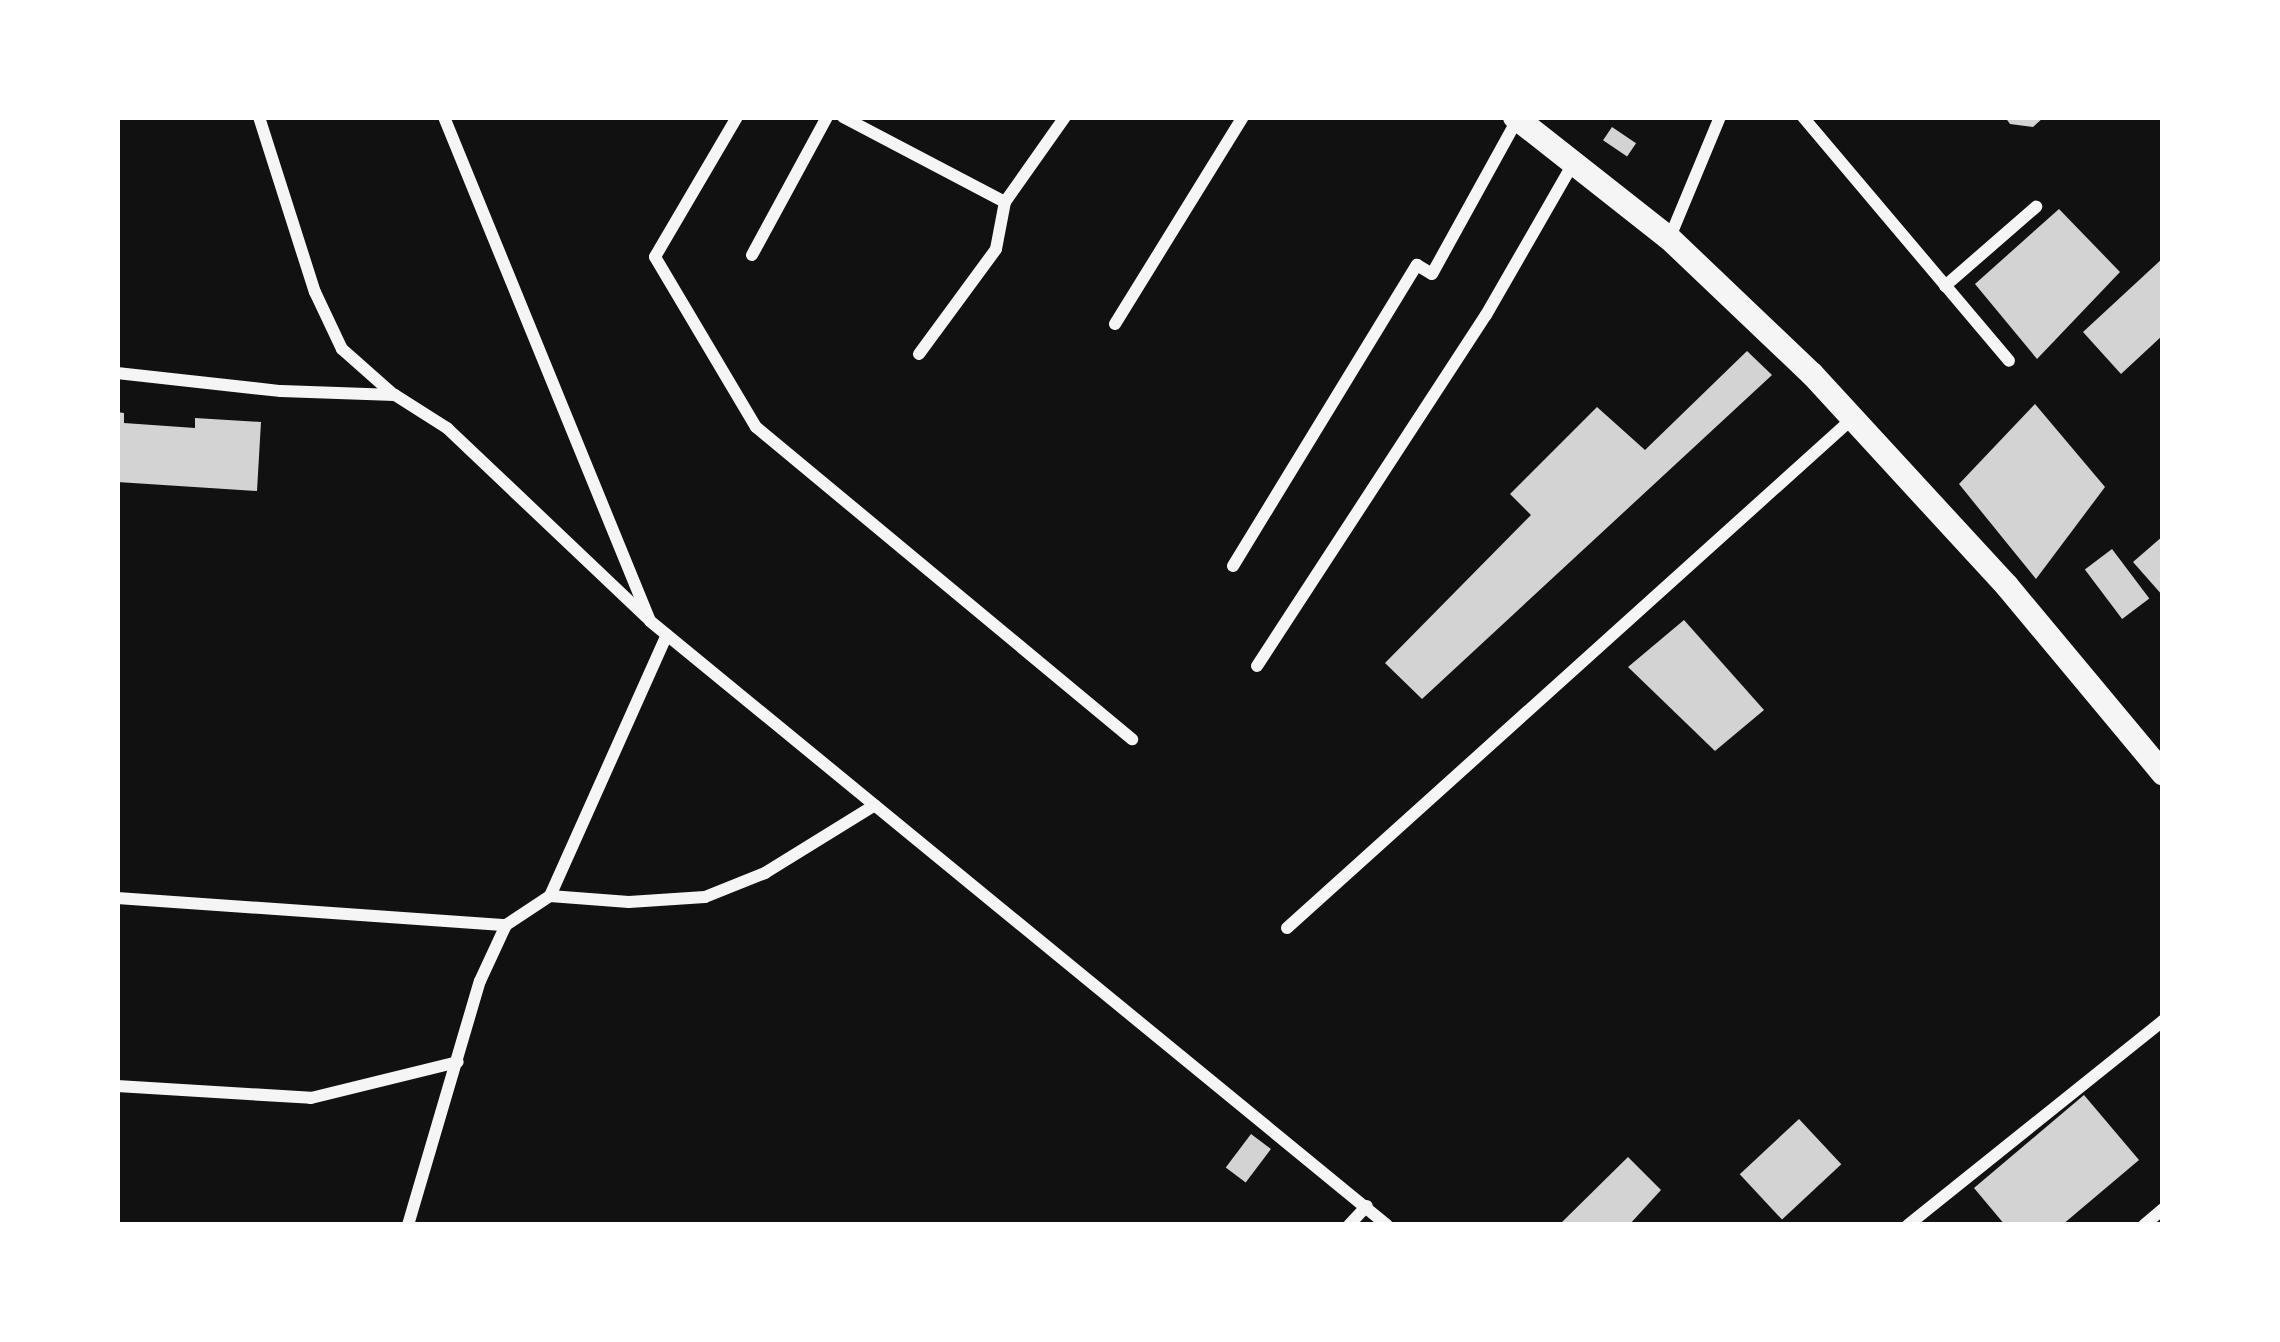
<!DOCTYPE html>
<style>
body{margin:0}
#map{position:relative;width:2280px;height:1342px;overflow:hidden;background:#111;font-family:"Varela Round",sans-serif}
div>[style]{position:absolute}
.building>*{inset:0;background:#d3d3d3;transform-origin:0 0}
.minor>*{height:12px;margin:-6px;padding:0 6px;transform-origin:6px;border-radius:6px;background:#f5f5f5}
.secondary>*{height:24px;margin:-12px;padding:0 12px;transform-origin:12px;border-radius:12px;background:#f5f5f5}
span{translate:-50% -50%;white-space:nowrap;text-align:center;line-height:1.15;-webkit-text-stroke:12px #fff;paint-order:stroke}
.frame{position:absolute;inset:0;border:120px solid #fff;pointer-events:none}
</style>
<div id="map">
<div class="building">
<i style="clip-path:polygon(2005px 117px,2044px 117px,2033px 127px,2010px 124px)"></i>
<i style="left:1612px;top:127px;width:29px;height:16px;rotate:34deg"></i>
<i style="clip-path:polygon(2059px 209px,2120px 272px,2037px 359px,1975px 284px)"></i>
<i style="clip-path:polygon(2163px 258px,2163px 335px,2121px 374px,2083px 332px)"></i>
<i style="clip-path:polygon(1747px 351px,1772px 375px,1422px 699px,1385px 663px,1531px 515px,1510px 494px,1597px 407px,1645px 450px)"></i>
<i style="clip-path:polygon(2035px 404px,2105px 487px,2036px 579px,1959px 484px)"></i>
<i style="clip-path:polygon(117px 412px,124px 413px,124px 423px,195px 428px,195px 418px,261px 422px,257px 491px,117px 482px)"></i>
<i style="clip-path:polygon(2163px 536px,2163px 596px,2133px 562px)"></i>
<i style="left:2112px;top:549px;width:62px;height:34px;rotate:53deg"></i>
<i style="clip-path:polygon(1684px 620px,1764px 710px,1715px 751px,1628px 667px)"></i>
<i style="clip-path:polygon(2084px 1095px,2139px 1160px,2062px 1225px,2005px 1225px,1974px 1188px)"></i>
<i style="left:1799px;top:1119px;width:62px;height:81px;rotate:47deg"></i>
<i style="left:1251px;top:1134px;width:25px;height:42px;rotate:37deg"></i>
<i style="clip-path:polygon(1628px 1157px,1661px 1190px,1629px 1225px,1559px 1225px)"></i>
</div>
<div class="minor">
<i style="left:259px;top:117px;width:184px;rotate:72.3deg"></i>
<i style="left:315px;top:292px;width:63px;rotate:64.7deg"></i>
<i style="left:342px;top:349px;width:69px;rotate:41.5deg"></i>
<i style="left:444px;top:117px;width:544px;rotate:67.77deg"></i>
<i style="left:650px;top:621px;width:953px;rotate:39.34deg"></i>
<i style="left:737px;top:117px;width:162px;rotate:120.4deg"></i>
<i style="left:655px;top:257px;width:198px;rotate:59.3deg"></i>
<i style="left:756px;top:427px;width:489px;rotate:39.7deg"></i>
<i style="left:843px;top:117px;width:183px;rotate:27.7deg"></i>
<i style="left:1803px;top:117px;width:319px;rotate:49.8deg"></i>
<i style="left:1670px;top:237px;width:130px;rotate:-67.4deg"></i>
<i style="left:752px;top:255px;width:157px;rotate:-61.5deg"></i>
<i style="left:1945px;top:286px;width:121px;rotate:-41deg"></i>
<i style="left:1115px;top:324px;width:243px;rotate:-58.3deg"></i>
<i style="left:919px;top:354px;width:130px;rotate:-53.7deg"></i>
<i style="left:996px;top:249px;width:48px;rotate:-79.2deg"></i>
<i style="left:1005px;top:202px;width:104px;rotate:-54.8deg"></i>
<i style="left:117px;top:373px;width:165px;rotate:6.3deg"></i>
<i style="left:281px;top:391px;width:114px;rotate:2deg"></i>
<i style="left:395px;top:395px;width:62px;rotate:32.4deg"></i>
<i style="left:447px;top:428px;width:276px;rotate:43.5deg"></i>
<i style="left:1233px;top:566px;width:353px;rotate:-58.6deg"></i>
<i style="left:1417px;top:265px;width:17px;rotate:31deg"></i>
<i style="left:1432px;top:274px;width:176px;rotate:-61.1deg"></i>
<i style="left:1257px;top:666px;width:419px;rotate:-56.9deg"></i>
<i style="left:1486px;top:315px;width:179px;rotate:-60.1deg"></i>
<i style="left:550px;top:896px;width:286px;rotate:-65.9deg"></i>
<i style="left:117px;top:898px;width:390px;rotate:4deg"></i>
<i style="left:1287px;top:928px;width:760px;rotate:-42.02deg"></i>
<i style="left:117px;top:1086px;width:194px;rotate:3.5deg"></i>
<i style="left:311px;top:1098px;width:151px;rotate:-13.8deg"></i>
<i style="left:408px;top:1225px;width:254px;rotate:-73.6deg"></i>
<i style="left:480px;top:981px;width:62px;rotate:-65.1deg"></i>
<i style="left:506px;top:925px;width:53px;rotate:-33.4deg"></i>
<i style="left:550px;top:896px;width:79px;rotate:4.3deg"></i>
<i style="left:629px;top:902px;width:76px;rotate:-3.8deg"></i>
<i style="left:705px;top:897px;width:65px;rotate:-21.8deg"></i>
<i style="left:765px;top:873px;width:129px;rotate:-31.7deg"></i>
<i style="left:1349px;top:1225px;width:26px;rotate:-47deg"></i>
<i style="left:1908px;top:1225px;width:327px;rotate:-38.7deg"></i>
<i style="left:2144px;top:1225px;width:25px;rotate:-40deg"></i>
</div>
<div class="secondary">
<i style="left:1515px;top:117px;width:196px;rotate:38.2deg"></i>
<i style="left:1669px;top:238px;width:197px;rotate:43.6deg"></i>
<i style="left:1812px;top:374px;width:288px;rotate:47.4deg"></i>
<i style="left:2007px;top:586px;width:244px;rotate:50.2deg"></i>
</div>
<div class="frame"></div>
</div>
